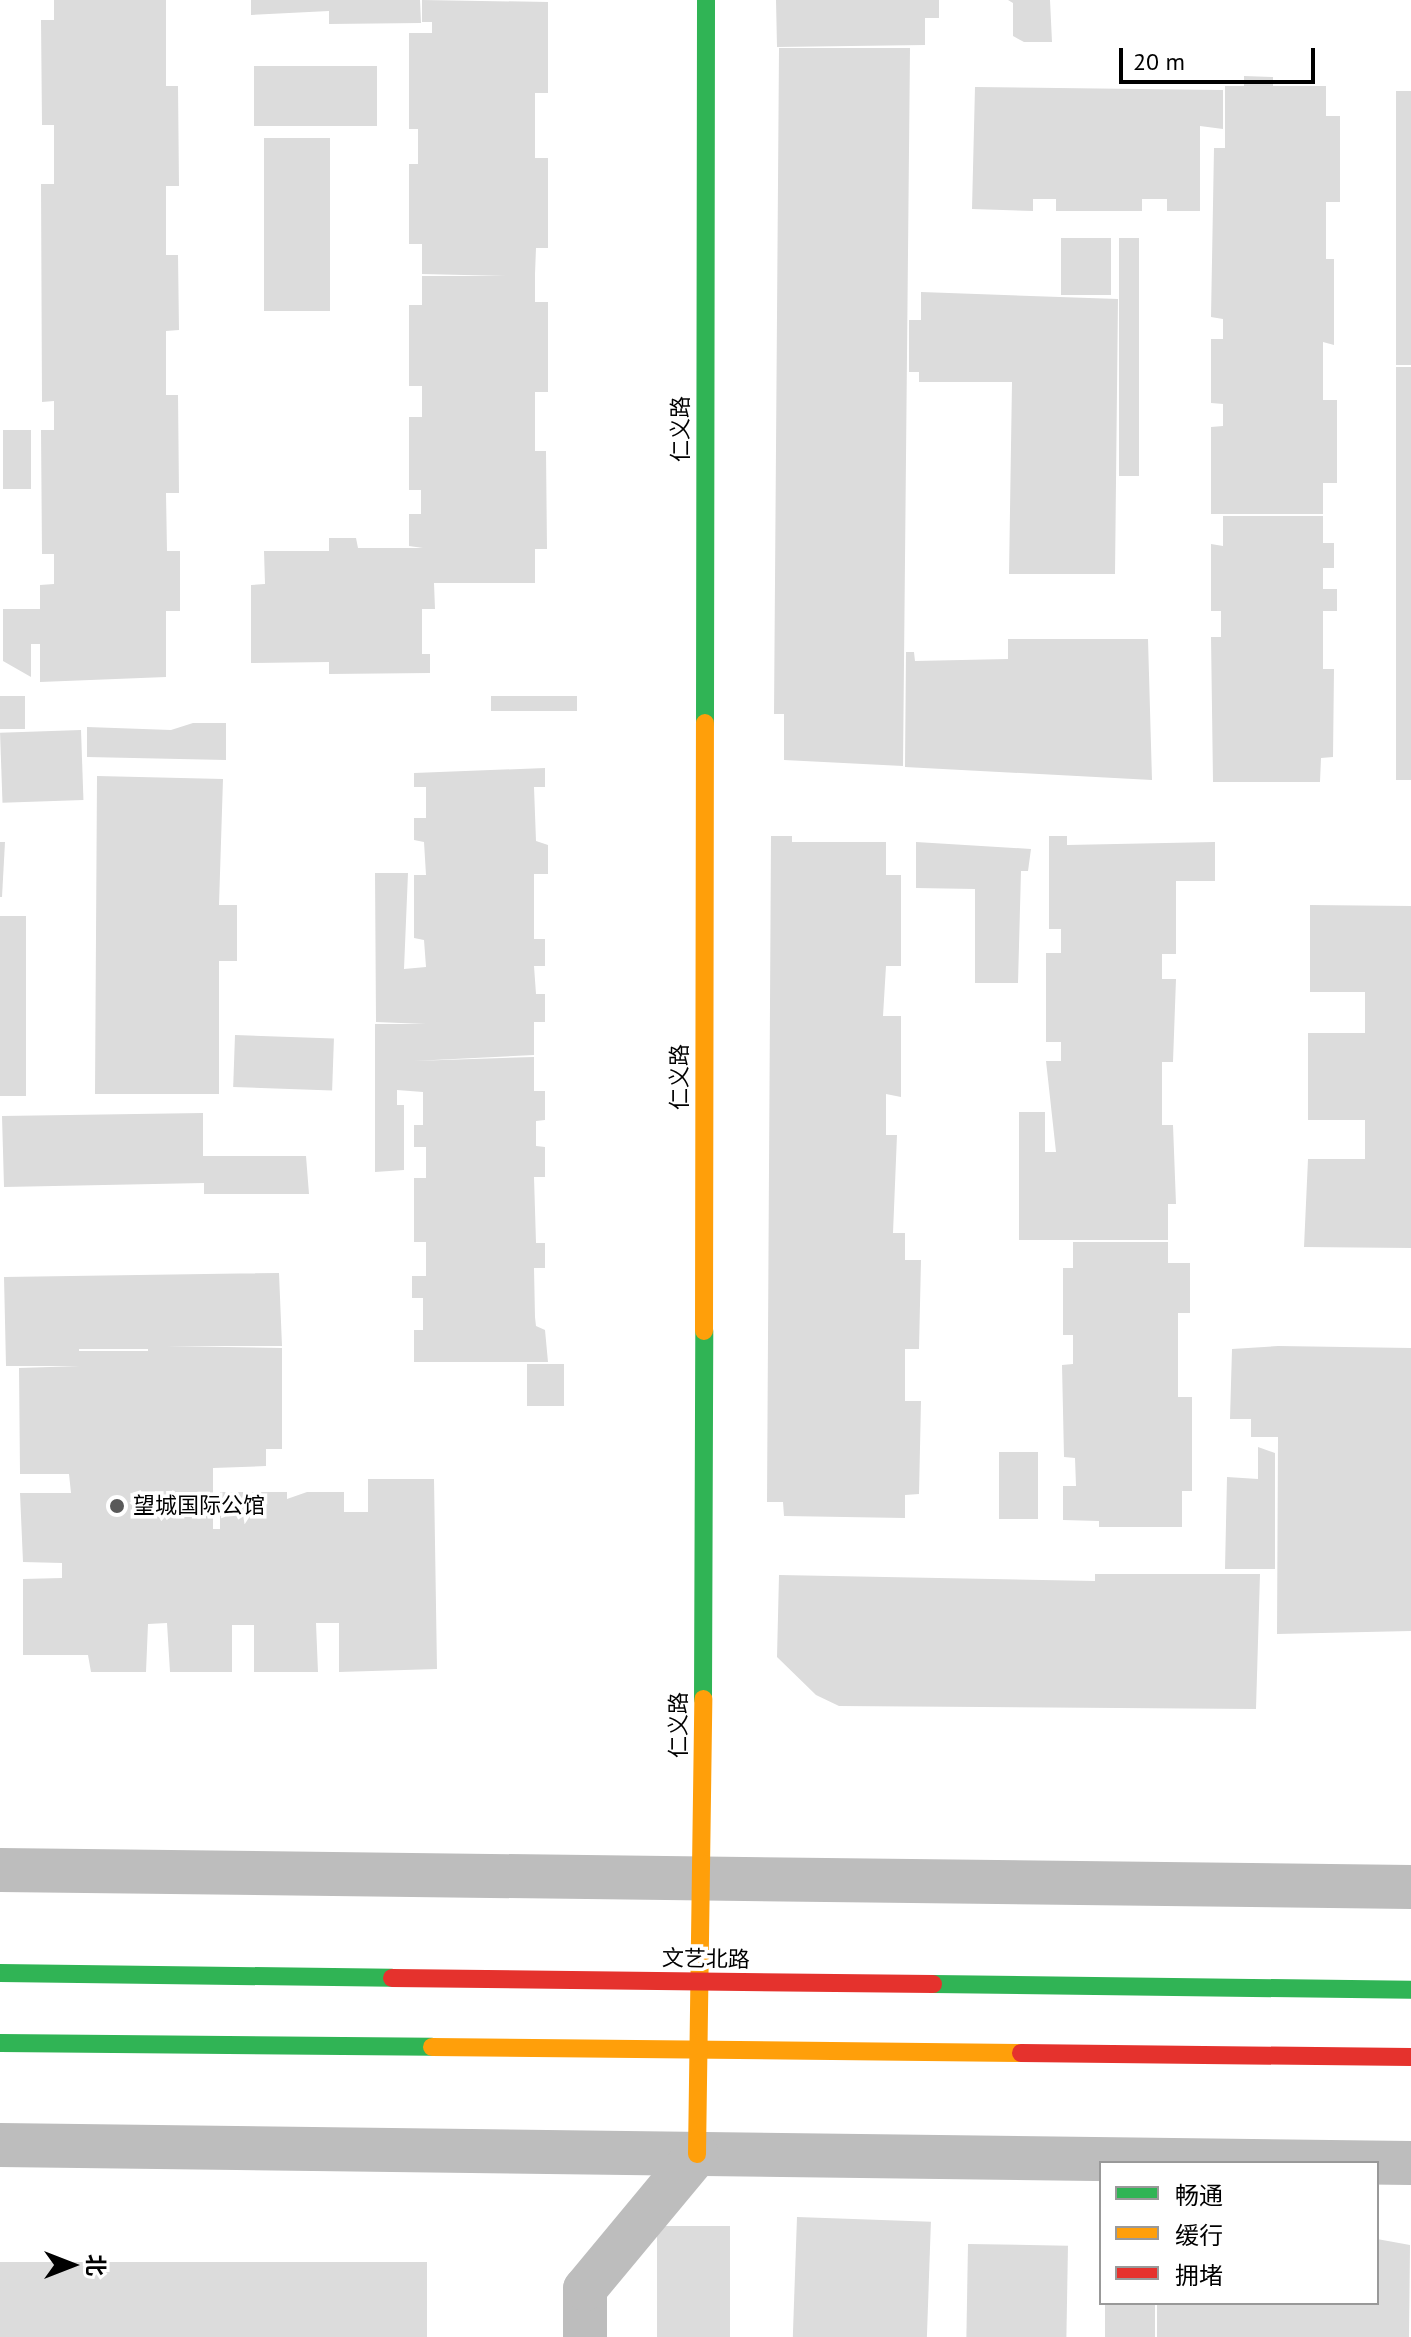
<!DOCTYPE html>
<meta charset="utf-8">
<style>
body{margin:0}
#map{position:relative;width:1411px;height:2337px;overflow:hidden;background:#fff;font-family:"PT Sans","Noto Sans SC",sans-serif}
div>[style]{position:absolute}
.building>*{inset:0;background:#dcdcdc;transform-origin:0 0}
.street>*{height:44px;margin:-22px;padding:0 22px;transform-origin:22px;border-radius:22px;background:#bdbdbd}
.fast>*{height:18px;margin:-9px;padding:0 9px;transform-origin:9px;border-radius:9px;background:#30b455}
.slow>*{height:18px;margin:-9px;padding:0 9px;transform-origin:9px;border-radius:9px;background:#ff9f0a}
.jam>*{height:18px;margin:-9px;padding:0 9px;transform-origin:9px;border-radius:9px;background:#e5322d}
.dots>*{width:22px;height:22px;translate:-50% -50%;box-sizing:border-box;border:4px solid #fff;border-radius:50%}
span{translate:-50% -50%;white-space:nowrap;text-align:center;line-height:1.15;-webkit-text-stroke:7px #fff;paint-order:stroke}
.street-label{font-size:22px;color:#000}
.poi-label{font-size:22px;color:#000}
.left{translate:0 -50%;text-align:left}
.legend{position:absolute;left:1099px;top:2161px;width:280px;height:144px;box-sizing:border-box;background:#fff;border:2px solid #999;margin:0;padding:10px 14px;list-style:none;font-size:24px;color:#000}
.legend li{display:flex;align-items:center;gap:16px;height:40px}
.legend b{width:40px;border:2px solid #999}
.north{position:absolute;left:32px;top:2225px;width:80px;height:80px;-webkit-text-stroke:6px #fff;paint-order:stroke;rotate:90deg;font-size:22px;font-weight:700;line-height:32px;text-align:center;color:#000}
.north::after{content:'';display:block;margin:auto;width:28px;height:36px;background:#000;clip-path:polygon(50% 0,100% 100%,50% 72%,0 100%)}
.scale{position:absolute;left:1119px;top:48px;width:196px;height:36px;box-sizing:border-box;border:4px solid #000;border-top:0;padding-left:10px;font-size:24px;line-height:28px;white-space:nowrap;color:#000;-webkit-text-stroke:6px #fff;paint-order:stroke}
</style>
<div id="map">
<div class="building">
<i style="clip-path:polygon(54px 0,166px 0,166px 86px,178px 86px,179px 186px,166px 186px,166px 255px,178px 255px,179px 330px,166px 331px,166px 395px,178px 395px,179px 493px,166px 493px,167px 551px,180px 551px,180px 611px,166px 611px,166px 677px,40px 682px,40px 644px,31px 644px,31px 677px,3px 661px,3px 609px,40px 609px,40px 585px,54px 584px,54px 554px,42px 554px,41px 430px,54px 430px,54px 401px,42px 402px,41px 184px,54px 184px,54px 125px,42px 125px,41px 20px,54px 20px)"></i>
<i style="clip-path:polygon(251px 0,420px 0,421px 23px,329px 24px,329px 11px,251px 15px)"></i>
<i style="clip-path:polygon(422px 0,548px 2px,548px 93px,535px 93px,535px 158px,548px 158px,548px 248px,536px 248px,535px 274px,535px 302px,548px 302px,548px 392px,535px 392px,535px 451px,546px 451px,547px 549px,535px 549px,535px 583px,434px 583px,435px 609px,422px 609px,422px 654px,430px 654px,430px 673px,329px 674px,329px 662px,251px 663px,251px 585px,265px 584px,264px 551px,329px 551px,329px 538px,356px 538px,358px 548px,423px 548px,409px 546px,409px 514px,421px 514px,421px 490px,409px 490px,409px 417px,422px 417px,422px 386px,409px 386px,409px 305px,422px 305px,422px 276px,506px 276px,422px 274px,422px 244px,409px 244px,409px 164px,418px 164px,418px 129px,409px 129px,409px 33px,432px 33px,432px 22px,422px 22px)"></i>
<i style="clip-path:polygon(776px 0,939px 0,939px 18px,925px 18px,925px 45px,777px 47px)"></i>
<i style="clip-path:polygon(1008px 0,1050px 0,1052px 42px,1024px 42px,1013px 36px,1013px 3px)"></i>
<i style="clip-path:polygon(779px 48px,910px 48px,903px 766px,784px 760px,784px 714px,774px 714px)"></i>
<i style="left:254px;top:66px;width:123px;height:60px"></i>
<i style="clip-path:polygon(1244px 76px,1273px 77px,1273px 86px,1326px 86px,1326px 116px,1340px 116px,1340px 202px,1326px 202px,1326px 259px,1334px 259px,1334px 345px,1323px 342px,1323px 400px,1337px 400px,1337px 483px,1323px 483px,1323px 514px,1211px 514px,1211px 427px,1223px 426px,1223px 404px,1211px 403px,1211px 339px,1223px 339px,1223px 319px,1211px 317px,1214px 148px,1225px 148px,1225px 86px,1244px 86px)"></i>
<i style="clip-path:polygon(975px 87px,1223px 90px,1223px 129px,1200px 126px,1200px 211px,1167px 211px,1167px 199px,1142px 199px,1142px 211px,1056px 211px,1056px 199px,1033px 199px,1033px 211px,972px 209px)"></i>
<i style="left:1396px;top:91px;width:15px;height:274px"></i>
<i style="left:264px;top:138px;width:66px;height:173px"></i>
<i style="left:1061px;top:238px;width:50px;height:57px"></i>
<i style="left:1119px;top:238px;width:20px;height:238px"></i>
<i style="clip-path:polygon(921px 292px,1118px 299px,1115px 574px,1009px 574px,1012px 382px,919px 382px,919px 372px,909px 372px,909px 320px,921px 320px)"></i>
<i style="left:1396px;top:367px;width:15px;height:413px"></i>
<i style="left:3px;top:430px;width:28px;height:59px"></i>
<i style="clip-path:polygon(1223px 516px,1323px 516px,1323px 543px,1334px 543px,1334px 568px,1323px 568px,1323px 589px,1337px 589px,1337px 611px,1323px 611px,1323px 669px,1334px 669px,1333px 757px,1321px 758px,1320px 782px,1213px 782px,1211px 637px,1221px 637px,1221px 611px,1211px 611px,1211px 544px,1223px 546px)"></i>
<i style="clip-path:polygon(1008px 639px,1148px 639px,1152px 780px,905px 767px,906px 652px,914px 652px,915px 661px,1008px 659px)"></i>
<i style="left:0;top:696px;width:25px;height:33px"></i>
<i style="left:491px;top:696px;width:86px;height:15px"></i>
<i style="clip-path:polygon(193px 723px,226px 723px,226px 760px,87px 757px,87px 727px,171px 730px)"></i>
<i style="left:81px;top:730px;width:70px;height:81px;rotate:88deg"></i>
<i style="clip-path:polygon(545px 768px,545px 787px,534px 787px,536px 841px,548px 845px,548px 874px,534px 874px,534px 939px,545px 939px,545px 966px,534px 966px,536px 994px,545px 994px,545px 1022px,534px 1022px,534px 1055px,413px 1061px,534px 1057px,534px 1091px,545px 1091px,545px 1120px,536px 1121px,536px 1146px,545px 1147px,545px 1177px,534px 1177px,536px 1243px,545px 1243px,545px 1268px,534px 1268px,535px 1317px,536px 1326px,545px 1330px,548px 1362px,414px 1362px,414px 1330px,423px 1330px,423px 1298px,412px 1298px,412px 1276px,426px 1276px,426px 1242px,414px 1242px,414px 1178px,426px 1178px,426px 1147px,414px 1147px,414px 1125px,423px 1125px,423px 1092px,397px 1090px,397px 1105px,404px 1105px,404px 1170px,375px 1172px,375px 1024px,426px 1024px,376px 1022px,375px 873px,408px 873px,404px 969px,426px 967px,424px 940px,414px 938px,414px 875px,426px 875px,424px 842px,414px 840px,414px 818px,426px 818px,426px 787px,414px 787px,414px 773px)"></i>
<i style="clip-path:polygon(97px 776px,223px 779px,219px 905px,237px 905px,237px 961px,219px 961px,219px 1094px,95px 1094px)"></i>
<i style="clip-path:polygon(771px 836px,792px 836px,792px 842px,886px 842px,886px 875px,901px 875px,901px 966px,886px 966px,883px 1016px,901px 1016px,901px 1097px,886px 1094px,886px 1135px,897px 1135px,893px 1233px,905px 1233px,905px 1260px,921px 1260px,919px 1349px,905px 1349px,905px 1401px,921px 1401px,919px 1494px,905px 1495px,905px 1518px,784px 1516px,783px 1502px,767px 1502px)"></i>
<i style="clip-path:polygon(1049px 836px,1067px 836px,1067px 845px,1215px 842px,1215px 881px,1176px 881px,1176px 954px,1162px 954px,1162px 979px,1176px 979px,1173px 1062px,1162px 1062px,1162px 1125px,1173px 1125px,1176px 1204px,1168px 1204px,1168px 1240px,1019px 1240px,1019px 1112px,1045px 1112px,1045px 1152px,1056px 1152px,1046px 1061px,1061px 1061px,1061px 1042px,1046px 1042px,1046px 953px,1061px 953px,1061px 929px,1049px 929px)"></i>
<i style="clip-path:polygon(0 842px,5px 842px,2px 897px,0 897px)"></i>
<i style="clip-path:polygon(916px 842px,1031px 849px,1028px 871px,1021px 871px,1018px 983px,975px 983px,975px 889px,916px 888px)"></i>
<i style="clip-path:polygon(1310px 905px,1411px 906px,1411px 1248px,1304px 1247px,1308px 1159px,1365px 1159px,1365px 1120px,1308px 1120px,1308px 1033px,1365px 1033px,1365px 992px,1310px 992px)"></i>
<i style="left:0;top:916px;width:26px;height:180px"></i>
<i style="left:235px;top:1035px;width:99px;height:52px;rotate:2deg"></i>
<i style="clip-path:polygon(203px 1113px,203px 1156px,306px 1156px,309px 1194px,204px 1194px,204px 1183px,4px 1187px,2px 1116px)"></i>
<i style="clip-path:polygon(1073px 1242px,1168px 1242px,1168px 1263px,1190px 1263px,1190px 1313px,1178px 1313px,1178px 1397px,1192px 1397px,1192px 1491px,1182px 1491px,1182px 1527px,1099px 1527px,1099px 1521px,1063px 1520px,1063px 1486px,1076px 1486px,1075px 1458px,1064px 1457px,1062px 1365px,1073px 1364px,1073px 1335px,1063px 1335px,1063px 1268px,1073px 1268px)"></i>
<i style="clip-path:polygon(evenodd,279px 1273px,282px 1346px,166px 1346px,282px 1348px,282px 1449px,266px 1449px,266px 1466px,213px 1468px,213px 1529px,220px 1529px,220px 1492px,287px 1492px,287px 1499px,307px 1492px,344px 1492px,344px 1512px,368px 1512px,368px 1479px,434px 1479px,437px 1669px,339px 1672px,339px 1623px,316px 1623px,318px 1672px,254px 1672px,254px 1625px,232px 1625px,232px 1672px,170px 1672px,167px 1623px,148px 1624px,146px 1672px,91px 1672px,88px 1655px,23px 1655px,23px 1579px,62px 1578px,62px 1563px,23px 1562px,20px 1493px,71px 1493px,69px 1474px,20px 1474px,19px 1368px,80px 1366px,6px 1366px,4px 1277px,279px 1273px,79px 1349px,148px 1349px,148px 1351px,79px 1351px,79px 1349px)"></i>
<i style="clip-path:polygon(1278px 1346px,1411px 1348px,1411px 1631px,1277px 1634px,1278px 1437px,1251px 1437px,1251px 1419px,1230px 1419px,1232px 1349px)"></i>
<i style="left:527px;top:1364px;width:37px;height:42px"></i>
<i style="clip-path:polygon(1258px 1447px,1275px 1453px,1275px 1569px,1225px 1569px,1227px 1477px,1258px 1479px)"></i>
<i style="left:999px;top:1452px;width:39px;height:67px"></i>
<i style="clip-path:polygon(1095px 1574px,1260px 1574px,1256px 1709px,839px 1706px,816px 1695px,777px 1657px,779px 1575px,1095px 1581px)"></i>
<i style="left:797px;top:2217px;width:134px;height:120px;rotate:2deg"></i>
<i style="left:657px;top:2226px;width:73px;height:111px"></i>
<i style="clip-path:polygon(1377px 2239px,1410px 2245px,1409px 2337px,1157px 2337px,1157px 2303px,1377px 2303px)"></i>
<i style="left:968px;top:2244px;width:100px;height:93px;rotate:1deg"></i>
<i style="left:0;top:2262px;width:427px;height:75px"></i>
<i style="left:1105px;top:2303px;width:50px;height:34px"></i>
</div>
<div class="street">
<i style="left:0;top:1870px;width:1411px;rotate:0.69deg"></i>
<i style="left:0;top:2145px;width:1411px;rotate:0.73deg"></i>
<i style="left:585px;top:2337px;width:48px;rotate:-90deg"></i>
<i style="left:585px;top:2289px;width:175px;rotate:-50.3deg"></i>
</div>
<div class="fast">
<i style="left:705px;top:723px;width:723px;rotate:-89.92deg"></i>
<i style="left:703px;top:1699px;width:368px;rotate:-89.8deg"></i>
<i style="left:0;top:1973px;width:392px;rotate:0.7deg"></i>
<i style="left:933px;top:1984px;width:478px;rotate:0.7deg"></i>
<i style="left:0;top:2043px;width:432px;rotate:0.5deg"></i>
</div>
<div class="slow">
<i style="left:704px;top:1331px;width:608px;rotate:-89.91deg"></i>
<i style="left:432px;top:2047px;width:589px;rotate:0.58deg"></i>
<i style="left:697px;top:2154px;width:455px;rotate:-89.2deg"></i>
</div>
<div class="jam">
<i style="left:392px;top:1978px;width:541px;rotate:0.64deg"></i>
<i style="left:1021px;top:2053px;width:390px;rotate:0.6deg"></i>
</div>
<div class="dots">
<i style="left:117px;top:1506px;background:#595959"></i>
</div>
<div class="street-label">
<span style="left:681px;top:429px;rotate:-90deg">仁义路</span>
<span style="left:680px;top:1077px;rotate:-90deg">仁义路</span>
<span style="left:679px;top:1725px;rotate:-90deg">仁义路</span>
<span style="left:706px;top:1959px;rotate:1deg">文艺北路</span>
</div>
<div class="poi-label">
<span class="left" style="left:133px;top:1506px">望城国际公馆</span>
</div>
<ul class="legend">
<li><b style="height:10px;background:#30b455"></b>畅通</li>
<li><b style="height:10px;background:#ff9f0a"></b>缓行</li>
<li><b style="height:10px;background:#e5322d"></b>拥堵</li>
</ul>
<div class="north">北</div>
<div class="scale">20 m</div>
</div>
